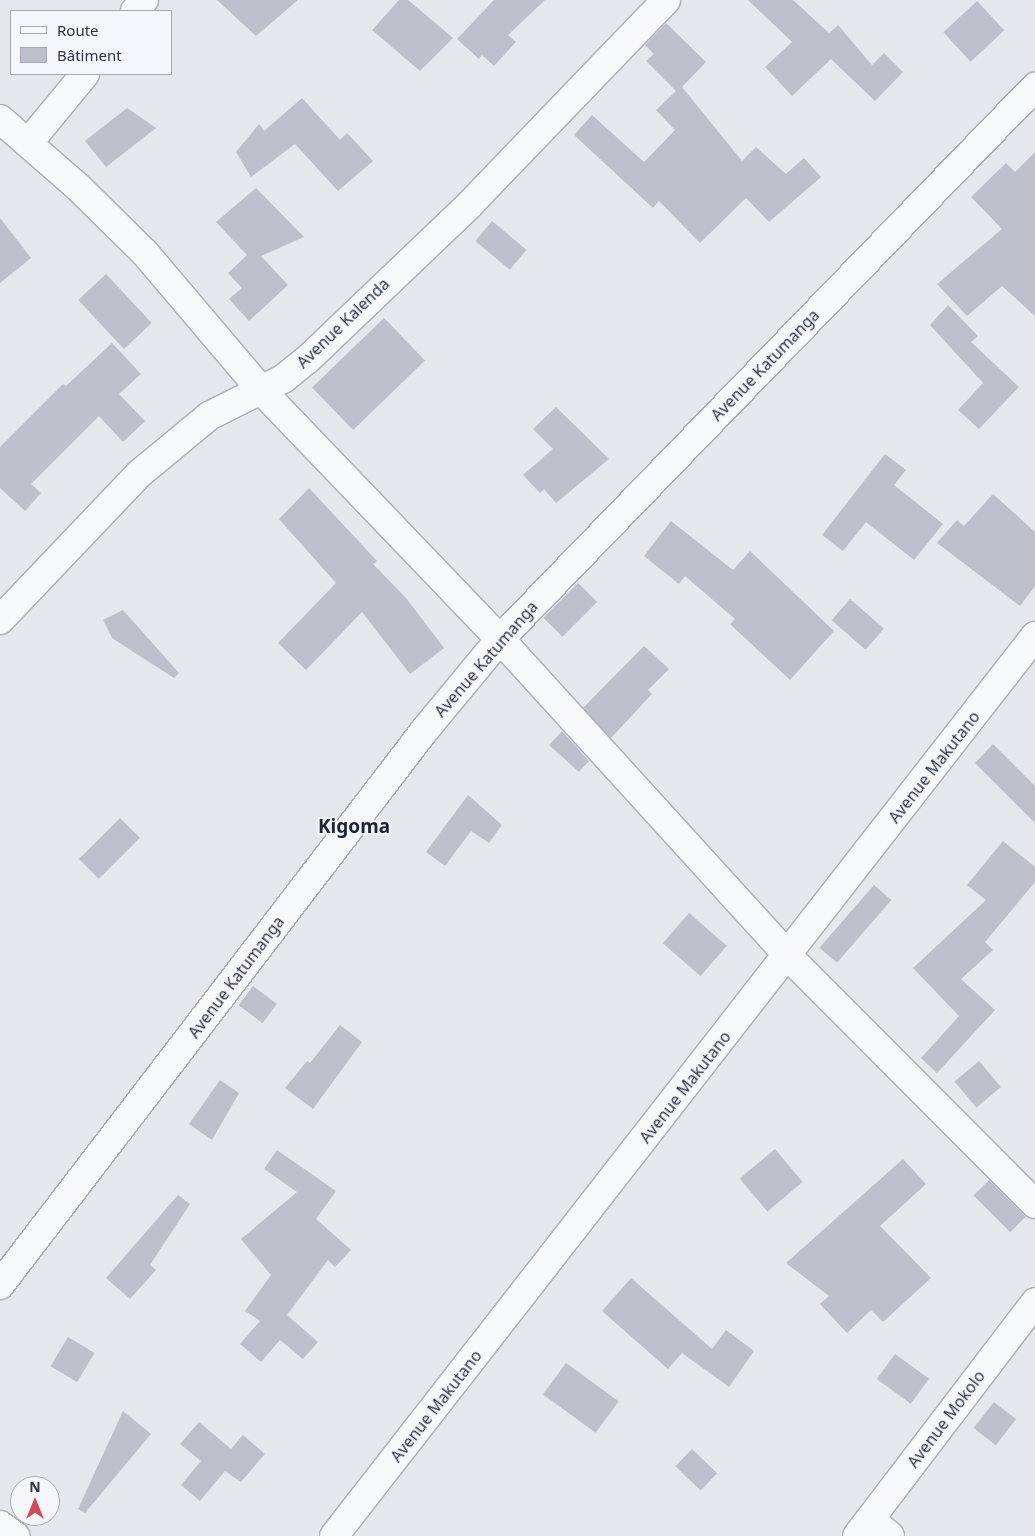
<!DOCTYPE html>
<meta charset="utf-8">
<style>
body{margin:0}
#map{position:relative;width:1035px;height:1536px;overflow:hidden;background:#e4e7ec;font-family:"Noto Sans",sans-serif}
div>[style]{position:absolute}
.building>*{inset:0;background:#bbc0ca;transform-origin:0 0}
.roads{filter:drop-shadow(1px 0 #a9aeb7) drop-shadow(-1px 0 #a9aeb7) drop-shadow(0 1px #a9aeb7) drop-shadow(0 -1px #a9aeb7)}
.minor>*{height:28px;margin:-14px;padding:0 14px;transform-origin:14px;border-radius:14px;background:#f7f8fa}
span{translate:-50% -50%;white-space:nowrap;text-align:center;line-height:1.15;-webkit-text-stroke:4px #f4f6f9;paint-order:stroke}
.street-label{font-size:16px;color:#2b3445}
.quarter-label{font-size:19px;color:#1d2536;font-weight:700}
.legend{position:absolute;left:10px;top:10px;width:162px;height:65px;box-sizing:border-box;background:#f4f6f9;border:1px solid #a4a8b1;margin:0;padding:6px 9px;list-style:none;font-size:15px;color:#2b3445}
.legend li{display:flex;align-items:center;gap:10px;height:25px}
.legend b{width:25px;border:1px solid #a4a8b1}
.north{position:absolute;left:10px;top:1476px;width:50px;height:50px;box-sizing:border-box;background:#f4f6f9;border:1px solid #a4a8b1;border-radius:50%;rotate:0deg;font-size:14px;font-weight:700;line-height:20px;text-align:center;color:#2b3445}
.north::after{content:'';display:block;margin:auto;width:18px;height:22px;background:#d1495b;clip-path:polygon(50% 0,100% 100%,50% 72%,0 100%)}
</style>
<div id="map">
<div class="building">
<i style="clip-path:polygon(217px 0,298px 0,256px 36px)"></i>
<i style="clip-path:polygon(399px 0,408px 0,453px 38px,420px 71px,372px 30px)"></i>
<i style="clip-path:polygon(494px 0,545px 0,508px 35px,516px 42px,494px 66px,482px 55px,479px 59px,457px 39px)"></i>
<i style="clip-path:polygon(748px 0,793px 0,829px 33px,838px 25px,872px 65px,884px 53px,903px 72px,875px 101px,831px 59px,792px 96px,765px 67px,792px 42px)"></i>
<i style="left:977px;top:1px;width:40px;height:46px;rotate:47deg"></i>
<i style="clip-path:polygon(666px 23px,706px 62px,682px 87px,742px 161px,756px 147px,786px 174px,804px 158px,821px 177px,769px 222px,746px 198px,700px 243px,659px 201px,653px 208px,574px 135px,592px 115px,644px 162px,675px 130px,656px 110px,676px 91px,646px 61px,654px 54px,645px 45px)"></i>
<i style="clip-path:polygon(302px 98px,340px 140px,347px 133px,373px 161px,338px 191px,295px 144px,251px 177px,236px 152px,259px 124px,264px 131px)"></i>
<i style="clip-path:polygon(127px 108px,156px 128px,106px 167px,85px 141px)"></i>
<i style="clip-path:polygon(1035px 152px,1035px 316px,1002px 286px,967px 316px,937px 284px,1002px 229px,971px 197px,1006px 163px,1015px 172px)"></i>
<i style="clip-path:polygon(256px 188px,304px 237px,261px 256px,288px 285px,249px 321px,229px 299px,242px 288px,228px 273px,247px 255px,216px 222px)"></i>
<i style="clip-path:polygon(0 218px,31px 258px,0 283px)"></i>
<i style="left:492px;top:221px;width:45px;height:26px;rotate:40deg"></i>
<i style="left:106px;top:274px;width:67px;height:38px;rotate:47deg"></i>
<i style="clip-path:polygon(948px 305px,978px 336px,971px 342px,1019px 387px,979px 429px,958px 410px,983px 383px,930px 325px)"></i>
<i style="left:384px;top:318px;width:59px;height:100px;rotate:46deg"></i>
<i style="clip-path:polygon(112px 343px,141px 374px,119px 394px,145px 421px,123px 442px,99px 416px,31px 484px,41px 493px,25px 511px,0 488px,0 447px,63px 384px,66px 386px)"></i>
<i style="clip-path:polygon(556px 407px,609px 459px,556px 503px,544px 489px,540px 493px,523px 475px,553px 449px,533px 429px)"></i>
<i style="clip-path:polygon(885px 454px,906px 470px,894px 485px,943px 524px,914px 560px,866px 522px,843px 551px,822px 535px)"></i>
<i style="clip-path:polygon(309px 488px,377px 561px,373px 564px,406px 598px,444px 648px,410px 674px,362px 612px,306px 670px,278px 643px,336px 583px,279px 519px)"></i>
<i style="clip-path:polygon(993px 494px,1035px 532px,1035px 586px,1020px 606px,937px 543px,957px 520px,964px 526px)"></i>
<i style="clip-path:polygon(671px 521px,733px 570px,750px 551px,834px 631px,790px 680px,730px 624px,735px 619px,685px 576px,679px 584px,644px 556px)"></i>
<i style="left:578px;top:583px;width:27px;height:49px;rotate:45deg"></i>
<i style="left:850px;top:599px;width:45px;height:28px;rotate:41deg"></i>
<i style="clip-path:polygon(123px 610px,179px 673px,174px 678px,112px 638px,103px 620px)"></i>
<i style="clip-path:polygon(644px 646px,669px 669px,648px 690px,652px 694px,611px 738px,583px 708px)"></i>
<i style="clip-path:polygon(562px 731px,589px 761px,579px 772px,549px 745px)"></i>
<i style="clip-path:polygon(993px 744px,1035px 786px,1035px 823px,975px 763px)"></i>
<i style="clip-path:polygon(468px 795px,502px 825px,489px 843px,471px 831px,445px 866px,426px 852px)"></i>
<i style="left:120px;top:818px;width:28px;height:58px;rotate:45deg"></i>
<i style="clip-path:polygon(1003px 841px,1035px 867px,1035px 882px,985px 942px,993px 950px,961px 979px,995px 1010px,937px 1073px,921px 1058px,959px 1016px,913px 968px,986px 900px,967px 885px)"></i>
<i style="left:874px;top:885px;width:23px;height:83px;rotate:41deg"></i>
<i style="left:689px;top:913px;width:50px;height:40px;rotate:41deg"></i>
<i style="left:253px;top:986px;width:30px;height:24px;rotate:37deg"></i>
<i style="clip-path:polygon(340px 1025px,362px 1042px,313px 1109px,285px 1088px,307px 1061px,310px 1063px)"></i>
<i style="left:979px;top:1061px;width:34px;height:32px;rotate:50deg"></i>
<i style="clip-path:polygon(220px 1080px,239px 1093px,212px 1140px,189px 1124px)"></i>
<i style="left:775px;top:1149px;width:43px;height:46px;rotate:50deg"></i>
<i style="clip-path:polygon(277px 1150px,336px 1191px,316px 1219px,351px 1250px,335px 1267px,328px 1260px,287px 1315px,318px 1342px,303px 1359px,280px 1340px,261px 1362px,240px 1344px,260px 1321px,245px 1311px,271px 1275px,241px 1239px,297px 1192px,264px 1169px)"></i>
<i style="clip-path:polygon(903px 1159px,926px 1184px,880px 1226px,931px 1278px,883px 1322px,871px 1310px,847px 1333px,820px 1304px,829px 1296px,786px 1263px)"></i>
<i style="left:989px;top:1180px;width:52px;height:22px;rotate:45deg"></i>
<i style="clip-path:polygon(178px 1195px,190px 1204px,150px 1265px,156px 1270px,130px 1299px,106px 1278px)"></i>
<i style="clip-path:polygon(631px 1278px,712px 1349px,726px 1330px,754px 1351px,729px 1387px,682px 1353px,668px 1369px,602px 1311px)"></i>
<i style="left:68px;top:1337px;width:31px;height:34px;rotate:31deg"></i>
<i style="left:895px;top:1354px;width:42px;height:31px;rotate:36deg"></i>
<i style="left:566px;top:1363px;width:65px;height:39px;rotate:36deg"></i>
<i style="left:994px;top:1402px;width:28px;height:33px;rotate:38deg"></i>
<i style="clip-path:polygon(123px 1411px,151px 1434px,85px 1513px,78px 1509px)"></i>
<i style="clip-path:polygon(199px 1422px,231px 1449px,243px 1435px,265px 1454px,241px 1482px,225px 1471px,200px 1501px,181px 1485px,201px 1461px,180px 1444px)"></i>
<i style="left:692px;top:1449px;width:35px;height:24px;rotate:44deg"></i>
</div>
<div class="roads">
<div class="minor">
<i style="left:135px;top:11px;width:14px;rotate:-51deg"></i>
<i style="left:0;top:119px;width:103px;rotate:41.1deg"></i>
<i style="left:78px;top:187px;width:94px;rotate:44.6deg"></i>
<i style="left:145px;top:253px;width:180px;rotate:49.7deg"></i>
<i style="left:261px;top:390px;width:345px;rotate:46.2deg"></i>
<i style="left:500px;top:639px;width:428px;rotate:47.7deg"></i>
<i style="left:788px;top:956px;width:350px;rotate:45.1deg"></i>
<i style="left:29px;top:142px;width:88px;rotate:-50.5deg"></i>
<i style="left:0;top:620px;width:202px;rotate:-46.4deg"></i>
<i style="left:139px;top:474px;width:91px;rotate:-39.6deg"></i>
<i style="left:209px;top:416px;width:83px;rotate:-26.6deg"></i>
<i style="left:283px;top:379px;width:32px;rotate:-39deg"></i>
<i style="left:308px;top:359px;width:223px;rotate:-43.7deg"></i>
<i style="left:469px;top:205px;width:284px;rotate:-46.1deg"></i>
<i style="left:0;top:1285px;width:698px;rotate:-52.57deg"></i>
<i style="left:424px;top:731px;width:119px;rotate:-50.4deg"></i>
<i style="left:500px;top:639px;width:769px;rotate:-45.9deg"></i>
<i style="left:870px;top:1519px;width:26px;rotate:40deg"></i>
<i style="left:0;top:1525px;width:19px;rotate:36deg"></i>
<i style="left:334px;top:1536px;width:1141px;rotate:-52.09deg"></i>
<i style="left:857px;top:1536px;width:294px;rotate:-52.7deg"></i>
</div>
</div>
<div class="street-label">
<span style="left:343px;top:323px;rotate:-44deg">Avenue Kalenda</span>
<span style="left:765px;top:365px;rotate:-46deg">Avenue Katumanga</span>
<span style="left:486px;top:659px;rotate:-49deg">Avenue Katumanga</span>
<span style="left:934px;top:767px;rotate:-52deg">Avenue Makutano</span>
<span style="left:236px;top:977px;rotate:-53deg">Avenue Katumanga</span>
<span style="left:685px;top:1087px;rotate:-52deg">Avenue Makutano</span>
<span style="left:436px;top:1406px;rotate:-52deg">Avenue Makutano</span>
<span style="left:946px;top:1419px;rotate:-53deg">Avenue Mokolo</span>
</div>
<div class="quarter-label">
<span style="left:354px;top:827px">Kigoma</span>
</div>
<ul class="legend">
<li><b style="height:6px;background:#f7f8fa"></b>Route</li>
<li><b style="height:14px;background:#bbc0ca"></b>Bâtiment</li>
</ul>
<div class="north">N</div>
</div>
